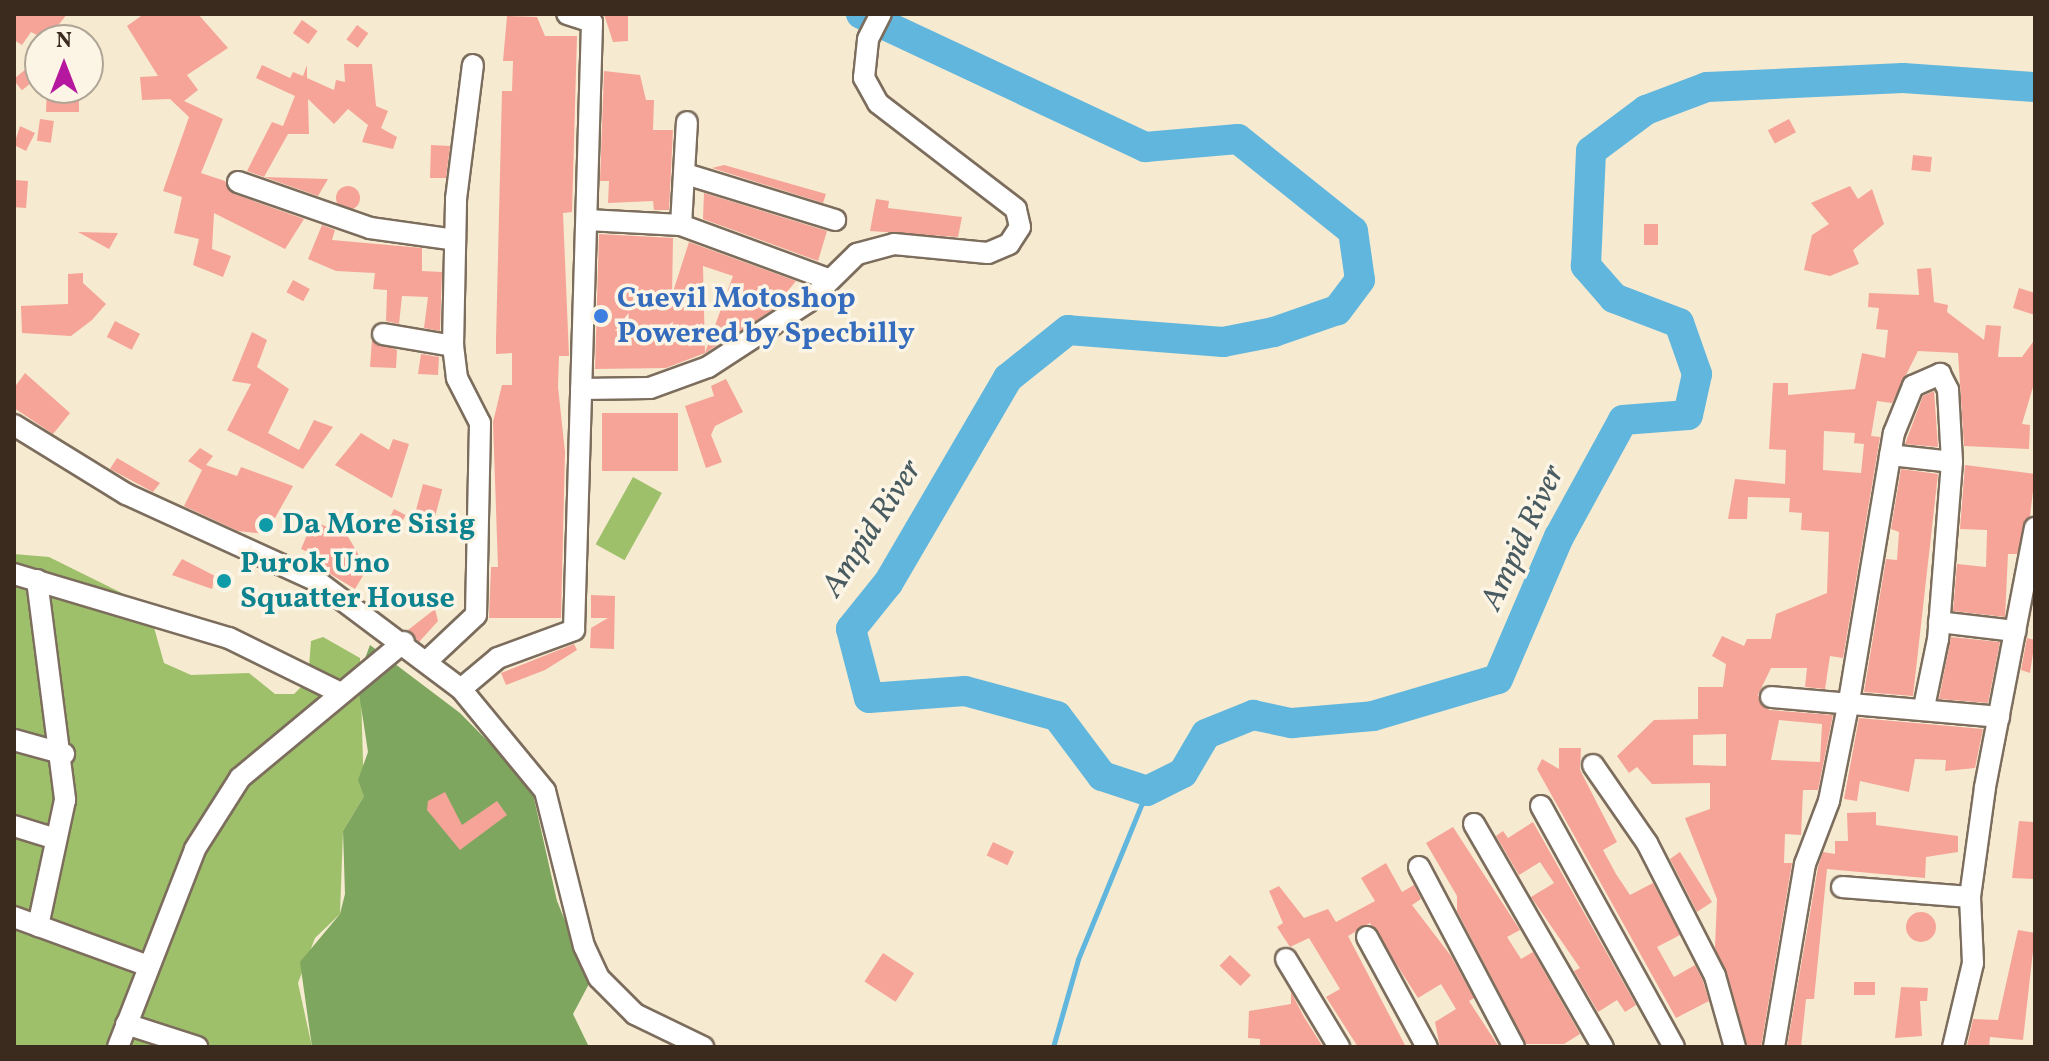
<!DOCTYPE html>
<style>
body{margin:0}
#map{position:relative;width:2049px;height:1061px;overflow:hidden;background:#f6ead1;font-family:Vollkorn,serif}
div>[style]{position:absolute}
.green>*{inset:0;background:#9ec06a;transform-origin:0 0}
.forest>*{inset:0;background:#7ea65e}
.stream>*{height:5px;margin:-2.5px;padding:0 2.5px;transform-origin:2.5px;border-radius:2.5px;background:#60b6dd}
.river>*{height:30px;margin:-15px;padding:0 15px;transform-origin:15px;border-radius:15px;background:#60b6dd}
.building>*{inset:0;background:#f5a497;transform-origin:0 0}
.round{border-radius:50%}
.roads{filter:drop-shadow(2px 0 #7c6d5d) drop-shadow(-2px 0 #7c6d5d) drop-shadow(0 2px #7c6d5d) drop-shadow(0 -2px #7c6d5d)}
.minor>*{height:20px;margin:-10px;padding:0 10px;transform-origin:10px;border-radius:10px;background:#fff}
.dots>*{width:22px;height:22px;translate:-50% -50%;box-sizing:border-box;border:4px solid #fcf5e5;border-radius:50%}
span{translate:-50% -50%;white-space:nowrap;text-align:center;line-height:1.15;-webkit-text-stroke:7px #fcf5e5;paint-order:stroke}
.shop-label{font-size:30px;color:#366cbe;font-weight:700}
.left{translate:0 -50%;text-align:left}
.culture-label{font-size:30px;color:#0d838f;font-weight:700}
.water-label{font-size:32px;color:#485b61;font-style:italic}
.frame{position:absolute;inset:0;border:16px solid #3b2a1e;pointer-events:none}
.north{position:absolute;left:24px;top:24px;width:80px;height:80px;box-sizing:border-box;background:#fcf5e5;border:2px solid #afa495;border-radius:50%;rotate:0deg;font-size:22px;font-weight:700;line-height:32px;text-align:center;color:#3b2a1e}
.north::after{content:'';display:block;margin:auto;width:28px;height:36px;background:#b5179e;clip-path:polygon(50% 0,100% 100%,50% 72%,0 100%)}
</style>
<div id="map">
<div class="green">
<i style="left:633px;top:477px;width:33px;height:77px;rotate:29deg"></i>
<i style="clip-path:polygon(14px 554px,49px 557px,148px 606px,164px 663px,191px 675px,249px 673px,275px 694px,294px 694px,308px 680px,311px 641px,323px 637px,360px 658px,364px 796px,343px 831px,340px 914px,315px 938px,298px 983px,312px 1047px,14px 1047px)"></i>
</div>
<div class="forest">
<i style="clip-path:polygon(370px 645px,460px 713px,531px 785px,557px 901px,590px 982px,573px 1014px,589px 1047px,312px 1047px,300px 962px,340px 914px,345px 894px,343px 831px,364px 796px,358px 780px,368px 752px,357px 680px)"></i>
</div>
<div class="stream">
<i style="left:1053px;top:1047px;width:91px;rotate:-74.1deg"></i>
<i style="left:1078px;top:959px;width:182px;rotate:-67.7deg"></i>
</div>
<div class="river">
<i style="left:861px;top:14px;width:314px;rotate:25.1deg"></i>
<i style="left:1145px;top:147px;width:93px;rotate:-4.9deg"></i>
<i style="left:1238px;top:139px;width:147px;rotate:38.7deg"></i>
<i style="left:1353px;top:231px;width:49px;rotate:81.9deg"></i>
<i style="left:1360px;top:280px;width:38px;rotate:127deg"></i>
<i style="left:1337px;top:310px;width:67px;rotate:160.8deg"></i>
<i style="left:1274px;top:332px;width:52px;rotate:168.9deg"></i>
<i style="left:1223px;top:342px;width:155px;rotate:-175.6deg"></i>
<i style="left:1068px;top:330px;width:77px;rotate:141.3deg"></i>
<i style="left:1008px;top:378px;width:238px;rotate:120.3deg"></i>
<i style="left:888px;top:583px;width:59px;rotate:128.8deg"></i>
<i style="left:851px;top:629px;width:71px;rotate:75.4deg"></i>
<i style="left:869px;top:698px;width:96px;rotate:-4.2deg"></i>
<i style="left:965px;top:691px;width:95px;rotate:15.2deg"></i>
<i style="left:1057px;top:716px;width:75px;rotate:53.1deg"></i>
<i style="left:1102px;top:776px;width:47px;rotate:18.4deg"></i>
<i style="left:1147px;top:791px;width:40px;rotate:-26.6deg"></i>
<i style="left:1183px;top:773px;width:45px;rotate:-59.5deg"></i>
<i style="left:1206px;top:734px;width:51px;rotate:-22deg"></i>
<i style="left:1253px;top:715px;width:40px;rotate:12deg"></i>
<i style="left:1292px;top:723px;width:81px;rotate:-4.9deg"></i>
<i style="left:1373px;top:716px;width:130px;rotate:-16.5deg"></i>
<i style="left:1498px;top:679px;width:155px;rotate:-66.8deg"></i>
<i style="left:1559px;top:537px;width:133px;rotate:-61.3deg"></i>
<i style="left:1623px;top:420px;width:65px;rotate:-4.4deg"></i>
<i style="left:1688px;top:415px;width:42px;rotate:-77.6deg"></i>
<i style="left:1697px;top:374px;width:54px;rotate:-109.4deg"></i>
<i style="left:1679px;top:323px;width:70px;rotate:-159deg"></i>
<i style="left:1614px;top:298px;width:43px;rotate:-131.2deg"></i>
<i style="left:1586px;top:266px;width:115px;rotate:-87.5deg"></i>
<i style="left:1591px;top:151px;width:69px;rotate:-36.7deg"></i>
<i style="left:1646px;top:110px;width:65px;rotate:-20.7deg"></i>
<i style="left:1707px;top:87px;width:196px;rotate:-2.6deg"></i>
<i style="left:1903px;top:78px;width:132px;rotate:3.9deg"></i>
</div>
<div class="building">
<i style="clip-path:polygon(14px 14px,67px 14px,47px 40px,31px 32px,22px 45px,14px 40px)"></i>
<i style="clip-path:polygon(144px 14px,198px 14px,228px 48px,187px 75px,198px 90px,184px 101px,223px 119px,201px 173px,225px 181px,234px 194px,304px 219px,285px 249px,214px 213px,212px 249px,231px 256px,223px 277px,193px 265px,199px 239px,174px 233px,182px 197px,163px 191px,189px 117px,170px 99px,142px 100px,140px 77px,158px 76px,127px 26px)"></i>
<i style="clip-path:polygon(604px 14px,628px 14px,628px 41px,613px 42px)"></i>
<i style="clip-path:polygon(507px 16px,537px 17px,545px 36px,577px 36px,572px 212px,563px 213px,569px 356px,559px 356px,558px 387px,565px 452px,561px 618px,489px 618px,491px 567px,498px 567px,493px 422px,502px 385px,512px 385px,512px 353px,496px 354px,496px 339px,502px 91px,512px 91px,513px 61px,503px 61px)"></i>
<i style="left:302px;top:20px;width:19px;height:16px;rotate:35deg"></i>
<i style="left:357px;top:25px;width:14px;height:18px;rotate:36deg"></i>
<i style="clip-path:polygon(344px 64px,372px 64px,376px 106px,388px 111px,381px 128px,397px 137px,393px 149px,362px 142px,368px 125px,348px 109px,334px 124px,308px 99px,309px 134px,288px 134px,264px 177px,328px 179px,318px 196px,247px 171px,272px 122px,283px 126px,295px 96px,256px 78px,262px 65px,290px 78px,293px 72px,303px 76px,307px 65px,307px 78px,334px 90px,336px 80px,345px 82px)"></i>
<i style="left:31px;top:65px;width:14px;height:23px;rotate:51deg"></i>
<i style="clip-path:polygon(604px 71px,640px 75px,646px 100px,654px 100px,653px 130px,673px 130px,669px 210px,654px 210px,653px 201px,608px 203px,609px 181px,600px 181px)"></i>
<i style="clip-path:polygon(47px 88px,79px 98px,79px 112px,46px 112px)"></i>
<i style="left:40px;top:119px;width:14px;height:22px;rotate:8deg"></i>
<i style="left:1789px;top:119px;width:15px;height:24px;rotate:62deg"></i>
<i style="clip-path:polygon(20px 126px,35px 133px,26px 151px,14px 145px)"></i>
<i style="clip-path:polygon(431px 145px,450px 146px,446px 178px,430px 178px)"></i>
<i style="left:1913px;top:155px;width:19px;height:15px;rotate:6deg"></i>
<i style="clip-path:polygon(724px 165px,826px 194px,823px 203px,712px 168px)"></i>
<i style="left:14px;top:180px;width:14px;height:27px;rotate:4deg"></i>
<i style="clip-path:polygon(1850px 186px,1858px 199px,1872px 189px,1884px 224px,1853px 250px,1859px 264px,1830px 276px,1804px 270px,1812px 235px,1829px 224px,1811px 203px)"></i>
<i class="round" style="left:336px;top:186px;width:24px;height:24px"></i>
<i style="clip-path:polygon(704px 193px,827px 231px,818px 261px,703px 219px)"></i>
<i style="clip-path:polygon(876px 199px,889px 201px,888px 208px,962px 217px,958px 237px,870px 231px)"></i>
<i style="left:1644px;top:224px;width:14px;height:21px"></i>
<i style="clip-path:polygon(322px 225px,335px 230px,332px 240px,422px 248px,422px 271px,442px 272px,440px 331px,424px 328px,428px 297px,402px 296px,399px 324px,386px 321px,387px 290px,373px 289px,375px 273px,336px 271px,308px 259px)"></i>
<i style="clip-path:polygon(78px 232px,118px 233px,109px 249px)"></i>
<i style="clip-path:polygon(599px 234px,673px 238px,672px 295px,689px 242px,796px 281px,771px 311px,705px 353px,733px 276px,703px 266px,705px 353px,666px 368px,595px 369px)"></i>
<i style="clip-path:polygon(evenodd,1931px 268px,1934px 302px,1948px 305px,1947px 312px,1984px 340px,1986px 325px,2001px 326px,1998px 357px,2022px 357px,2035px 339px,2035px 380px,2022px 424px,2030px 425px,2029px 449px,1964px 446px,1958px 353px,1918px 351px,1892px 403px,1877px 401px,1871px 436px,1880px 437px,1843px 658px,1830px 656px,1825px 689px,1805px 687px,1807px 668px,1771px 668px,1758px 695px,1769px 710px,1833px 715px,1818px 790px,1803px 790px,1801px 835px,1785px 834px,1784px 863px,1792px 863px,1761px 1047px,1748px 1047px,1715px 947px,1717px 899px,1685px 818px,1710px 809px,1710px 783px,1652px 784px,1637px 767px,1629px 773px,1617px 756px,1654px 720px,1698px 719px,1698px 687px,1723px 687px,1726px 664px,1712px 656px,1722px 636px,1744px 646px,1747px 639px,1771px 639px,1776px 614px,1827px 593px,1829px 532px,1801px 530px,1802px 513px,1789px 512px,1790px 498px,1748px 497px,1747px 519px,1728px 519px,1735px 479px,1785px 484px,1786px 450px,1769px 449px,1773px 383px,1788px 383px,1788px 395px,1855px 389px,1862px 353px,1885px 358px,1888px 330px,1876px 329px,1879px 308px,1868px 307px,1869px 293px,1919px 295px,1917px 269px,1931px 268px,1824px 431px,1855px 433px,1854px 443px,1864px 444px,1861px 473px,1823px 470px,1824px 431px,1931px 268px,1779px 720px,1822px 724px,1820px 762px,1771px 760px,1779px 720px,1931px 268px,1726px 734px,1726px 766px,1693px 765px,1693px 735px,1726px 734px)"></i>
<i style="clip-path:polygon(83px 273px,83px 283px,106px 304px,92px 320px,71px 336px,22px 333px,21px 306px,68px 304px,68px 274px)"></i>
<i style="left:293px;top:280px;width:19px;height:14px;rotate:28deg"></i>
<i style="clip-path:polygon(2019px 288px,2035px 293px,2035px 315px,2013px 308px)"></i>
<i style="left:115px;top:321px;width:28px;height:18px;rotate:27deg"></i>
<i style="clip-path:polygon(252px 332px,267px 340px,257px 367px,289px 389px,268px 433px,299px 450px,314px 420px,333px 427px,303px 469px,227px 430px,251px 384px,232px 381px)"></i>
<i style="clip-path:polygon(372px 340px,397px 350px,396px 368px,370px 367px)"></i>
<i style="clip-path:polygon(421px 354px,439px 357px,438px 375px,418px 374px)"></i>
<i style="clip-path:polygon(25px 373px,70px 413px,53px 434px,14px 408px,14px 388px)"></i>
<i style="clip-path:polygon(726px 379px,743px 412px,715px 426px,711px 435px,722px 462px,706px 468px,685px 406px,714px 396px,711px 386px)"></i>
<i style="clip-path:polygon(1934px 391px,1938px 447px,1905px 444px,1923px 396px)"></i>
<i style="left:602px;top:413px;width:76px;height:58px"></i>
<i style="clip-path:polygon(361px 433px,389px 450px,393px 439px,409px 444px,392px 498px,335px 465px)"></i>
<i style="clip-path:polygon(200px 448px,213px 456px,206px 465px,237px 476px,241px 467px,293px 486px,266px 534px,238px 531px,184px 506px,202px 470px,188px 461px)"></i>
<i style="clip-path:polygon(117px 458px,160px 483px,153px 492px,110px 469px)"></i>
<i style="clip-path:polygon(1965px 465px,2035px 474px,2030px 516px,2017px 554px,2008px 554px,2005px 617px,1953px 611px,1957px 564px,1986px 567px,1987px 530px,1960px 529px)"></i>
<i style="clip-path:polygon(1901px 469px,1938px 474px,1913px 696px,1864px 692px,1886px 559px,1897px 560px,1899px 532px,1891px 529px)"></i>
<i style="left:423px;top:484px;width:20px;height:28px;rotate:15deg"></i>
<i style="left:394px;top:509px;width:13px;height:17px;rotate:27deg"></i>
<i style="clip-path:polygon(313px 521px,347px 535px,367px 569px,355px 589px,322px 569px,327px 560px,301px 549px)"></i>
<i style="clip-path:polygon(182px 559px,215px 576px,212px 589px,172px 575px)"></i>
<i style="clip-path:polygon(591px 595px,615px 596px,614px 649px,590px 648px,591px 628px,608px 618px,591px 618px)"></i>
<i style="clip-path:polygon(435px 609px,438px 621px,419px 642px,408px 630px)"></i>
<i style="clip-path:polygon(1951px 637px,2000px 642px,1988px 703px,1939px 699px)"></i>
<i style="clip-path:polygon(2027px 638px,2035px 640px,2030px 673px,2021px 670px)"></i>
<i style="clip-path:polygon(574px 644px,577px 650px,545px 670px,506px 685px,501px 673px)"></i>
<i style="clip-path:polygon(1859px 718px,1983px 729px,1975px 768px,1945px 771px,1946px 760px,1915px 759px,1909px 792px,1860px 781px,1857px 801px,1844px 799px)"></i>
<i style="clip-path:polygon(1559px 748px,1581px 748px,1580px 770px,1617px 842px,1603px 850px,1616px 874px,1630px 895px,1653px 883px,1680px 935px,1657px 947px,1674px 977px,1695px 965px,1703px 981px,1709px 1001px,1676px 1018px,1537px 769px,1542px 759px,1559px 769px)"></i>
<i style="clip-path:polygon(445px 792px,462px 825px,497px 801px,507px 815px,460px 850px,427px 810px,428px 801px)"></i>
<i style="clip-path:polygon(1876px 812px,1876px 825px,1958px 836px,1958px 852px,1926px 857px,1925px 878px,1827px 869px,1814px 999px,1806px 999px,1801px 1047px,1787px 1047px,1818px 867px,1823px 852px,1835px 854px,1835px 841px,1848px 841px,1847px 813px)"></i>
<i style="clip-path:polygon(2019px 821px,2035px 822px,2035px 879px,2012px 878px)"></i>
<i style="clip-path:polygon(1533px 822px,1636px 1005px,1625px 1012px,1617px 1000px,1598px 1012px,1574px 971px,1580px 968px,1531px 897px,1554px 883px,1540px 862px,1519px 875px,1496px 836px,1503px 831px,1508px 838px)"></i>
<i style="clip-path:polygon(1453px 827px,1520px 930px,1507px 937px,1521px 959px,1533px 952px,1580px 1034px,1564px 1044px,1526px 1044px,1457px 911px,1457px 896px,1426px 843px)"></i>
<i style="left:993px;top:842px;width:23px;height:15px;rotate:25deg"></i>
<i style="clip-path:polygon(1680px 852px,1712px 902px,1697px 912px,1670px 859px)"></i>
<i style="clip-path:polygon(1386px 863px,1402px 892px,1414px 885px,1421px 899px,1412px 905px,1451px 956px,1474px 998px,1469px 1001px,1499px 1047px,1440px 1047px,1435px 1022px,1456px 1009px,1441px 984px,1418px 998px,1370px 923px,1348px 936px,1406px 1047px,1358px 1047px,1326px 997px,1340px 989px,1309px 938px,1290px 947px,1277px 927px,1283px 923px,1269px 891px,1279px 886px,1304px 918px,1328px 909px,1336px 922px,1375px 901px,1361px 878px)"></i>
<i class="round" style="left:1906px;top:912px;width:30px;height:30px"></i>
<i style="clip-path:polygon(2018px 930px,2035px 933px,2023px 1040px,1990px 1037px,1989px 1047px,1967px 1046px,1973px 1019px,1998px 1020px)"></i>
<i style="left:883px;top:953px;width:37px;height:34px;rotate:33deg"></i>
<i style="left:1230px;top:955px;width:29px;height:15px;rotate:44deg"></i>
<i style="left:1854px;top:982px;width:21px;height:13px"></i>
<i style="clip-path:polygon(1901px 987px,1928px 988px,1927px 1001px,1920px 1001px,1922px 1036px,1895px 1038px)"></i>
<i style="clip-path:polygon(1291px 992px,1304px 1017px,1323px 1047px,1260px 1047px,1260px 1039px,1248px 1038px,1249px 1011px,1291px 1004px)"></i>
</div>
<div class="roads">
<div class="minor">
<i style="left:689px;top:175px;width:153px;rotate:17.1deg"></i>
<i style="left:238px;top:182px;width:140px;rotate:19.2deg"></i>
<i style="left:370px;top:228px;width:86px;rotate:8deg"></i>
<i style="left:587px;top:220px;width:94px;rotate:3deg"></i>
<i style="left:681px;top:225px;width:103px;rotate:-86.7deg"></i>
<i style="left:681px;top:225px;width:157px;rotate:20.2deg"></i>
<i style="left:383px;top:334px;width:71px;rotate:9.7deg"></i>
<i style="left:581px;top:389px;width:69px;rotate:-0.8deg"></i>
<i style="left:650px;top:388px;width:62px;rotate:-19.9deg"></i>
<i style="left:708px;top:367px;width:119px;rotate:-33deg"></i>
<i style="left:808px;top:302px;width:69px;rotate:-44.4deg"></i>
<i style="left:857px;top:254px;width:38px;rotate:-15deg"></i>
<i style="left:894px;top:244px;width:94px;rotate:5.5deg"></i>
<i style="left:988px;top:253px;width:23px;rotate:-23deg"></i>
<i style="left:1009px;top:244px;width:20px;rotate:-57deg"></i>
<i style="left:1020px;top:227px;width:18px;rotate:-103deg"></i>
<i style="left:1016px;top:209px;width:174px;rotate:-142.5deg"></i>
<i style="left:878px;top:103px;width:29px;rotate:-119deg"></i>
<i style="left:864px;top:78px;width:39px;rotate:-84deg"></i>
<i style="left:868px;top:39px;width:28px;rotate:-63deg"></i>
<i style="left:14px;top:425px;width:132px;rotate:31.6deg"></i>
<i style="left:126px;top:494px;width:210px;rotate:24.5deg"></i>
<i style="left:317px;top:581px;width:180px;rotate:36.9deg"></i>
<i style="left:461px;top:689px;width:132px;rotate:50.5deg"></i>
<i style="left:545px;top:791px;width:160px;rotate:75.9deg"></i>
<i style="left:584px;top:946px;width:35px;rotate:65deg"></i>
<i style="left:599px;top:978px;width:51px;rotate:45deg"></i>
<i style="left:635px;top:1014px;width:76px;rotate:25.9deg"></i>
<i style="left:1890px;top:455px;width:62px;rotate:6.4deg"></i>
<i style="left:14px;top:574px;width:224px;rotate:16.6deg"></i>
<i style="left:229px;top:638px;width:125px;rotate:26.2deg"></i>
<i style="left:37px;top:580px;width:222px;rotate:82.7deg"></i>
<i style="left:65px;top:800px;width:129px;rotate:102.1deg"></i>
<i style="left:1939px;top:622px;width:77px;rotate:6.8deg"></i>
<i style="left:427px;top:661px;width:67px;rotate:-43.2deg"></i>
<i style="left:476px;top:615px;width:192px;rotate:-88.8deg"></i>
<i style="left:480px;top:423px;width:51px;rotate:-117.1deg"></i>
<i style="left:457px;top:378px;width:32px;rotate:-97deg"></i>
<i style="left:453px;top:346px;width:147px;rotate:-88.8deg"></i>
<i style="left:456px;top:199px;width:135px;rotate:-82.8deg"></i>
<i style="left:461px;top:689px;width:48px;rotate:-40deg"></i>
<i style="left:498px;top:658px;width:81px;rotate:-20.2deg"></i>
<i style="left:574px;top:630px;width:608px;rotate:-88.3deg"></i>
<i style="left:592px;top:22px;width:26px;rotate:-162deg"></i>
<i style="left:1771px;top:697px;width:229px;rotate:5deg"></i>
<i style="left:14px;top:740px;width:52px;rotate:15.6deg"></i>
<i style="left:1593px;top:765px;width:95px;rotate:55.3deg"></i>
<i style="left:1647px;top:843px;width:149px;rotate:62.9deg"></i>
<i style="left:1715px;top:976px;width:74px;rotate:74.3deg"></i>
<i style="left:1541px;top:806px;width:275px;rotate:61.1deg"></i>
<i style="left:1474px;top:824px;width:258px;rotate:60deg"></i>
<i style="left:14px;top:826px;width:44px;rotate:17.2deg"></i>
<i style="left:1419px;top:867px;width:204px;rotate:62.2deg"></i>
<i style="left:1842px;top:887px;width:128px;rotate:4.5deg"></i>
<i style="left:14px;top:917px;width:140px;rotate:20deg"></i>
<i style="left:1367px;top:937px;width:125px;rotate:61.4deg"></i>
<i style="left:1286px;top:959px;width:103px;rotate:58.9deg"></i>
<i style="left:126px;top:1024px;width:75px;rotate:17.9deg"></i>
<i style="left:118px;top:1047px;width:212px;rotate:-68.7deg"></i>
<i style="left:195px;top:849px;width:84px;rotate:-57.6deg"></i>
<i style="left:240px;top:778px;width:213px;rotate:-39.7deg"></i>
<i style="left:1774px;top:1047px;width:186px;rotate:-80.4deg"></i>
<i style="left:1805px;top:864px;width:67px;rotate:-69.1deg"></i>
<i style="left:1829px;top:801px;width:102px;rotate:-78.7deg"></i>
<i style="left:1849px;top:701px;width:272px;rotate:-80.5deg"></i>
<i style="left:1894px;top:433px;width:51px;rotate:-68deg"></i>
<i style="left:1913px;top:386px;width:30px;rotate:-24deg"></i>
<i style="left:1940px;top:374px;width:18px;rotate:63deg"></i>
<i style="left:1948px;top:390px;width:72px;rotate:86.8deg"></i>
<i style="left:1952px;top:462px;width:178px;rotate:94.5deg"></i>
<i style="left:1938px;top:639px;width:69px;rotate:101.6deg"></i>
<i style="left:1953px;top:1047px;width:86px;rotate:-76.6deg"></i>
<i style="left:1973px;top:963px;width:66px;rotate:-92.6deg"></i>
<i style="left:1970px;top:897px;width:111px;rotate:-82.2deg"></i>
<i style="left:1985px;top:787px;width:264px;rotate:-79.1deg"></i>
</div>
</div>
<div class="dots">
<i style="left:601px;top:316px;background:#3f7fe0"></i>
<i style="left:266px;top:525px;background:#0f9aa8"></i>
<i style="left:224px;top:581px;background:#0f9aa8"></i>
</div>
<div class="shop-label">
<span class="left" style="left:617px;top:316px">Cuevil Motoshop<br>Powered by Specbilly</span>
</div>
<div class="culture-label">
<span class="left" style="left:282px;top:525px">Da More Sisig</span>
<span class="left" style="left:240px;top:581px">Purok Uno<br>Squatter House</span>
</div>
<div class="water-label">
<span style="left:873px;top:529px;rotate:-57deg">Ampid River</span>
<span style="left:1524px;top:538px;rotate:-65deg">Ampid River</span>
</div>
<div class="frame"></div>
<div class="north">N</div>
</div>
